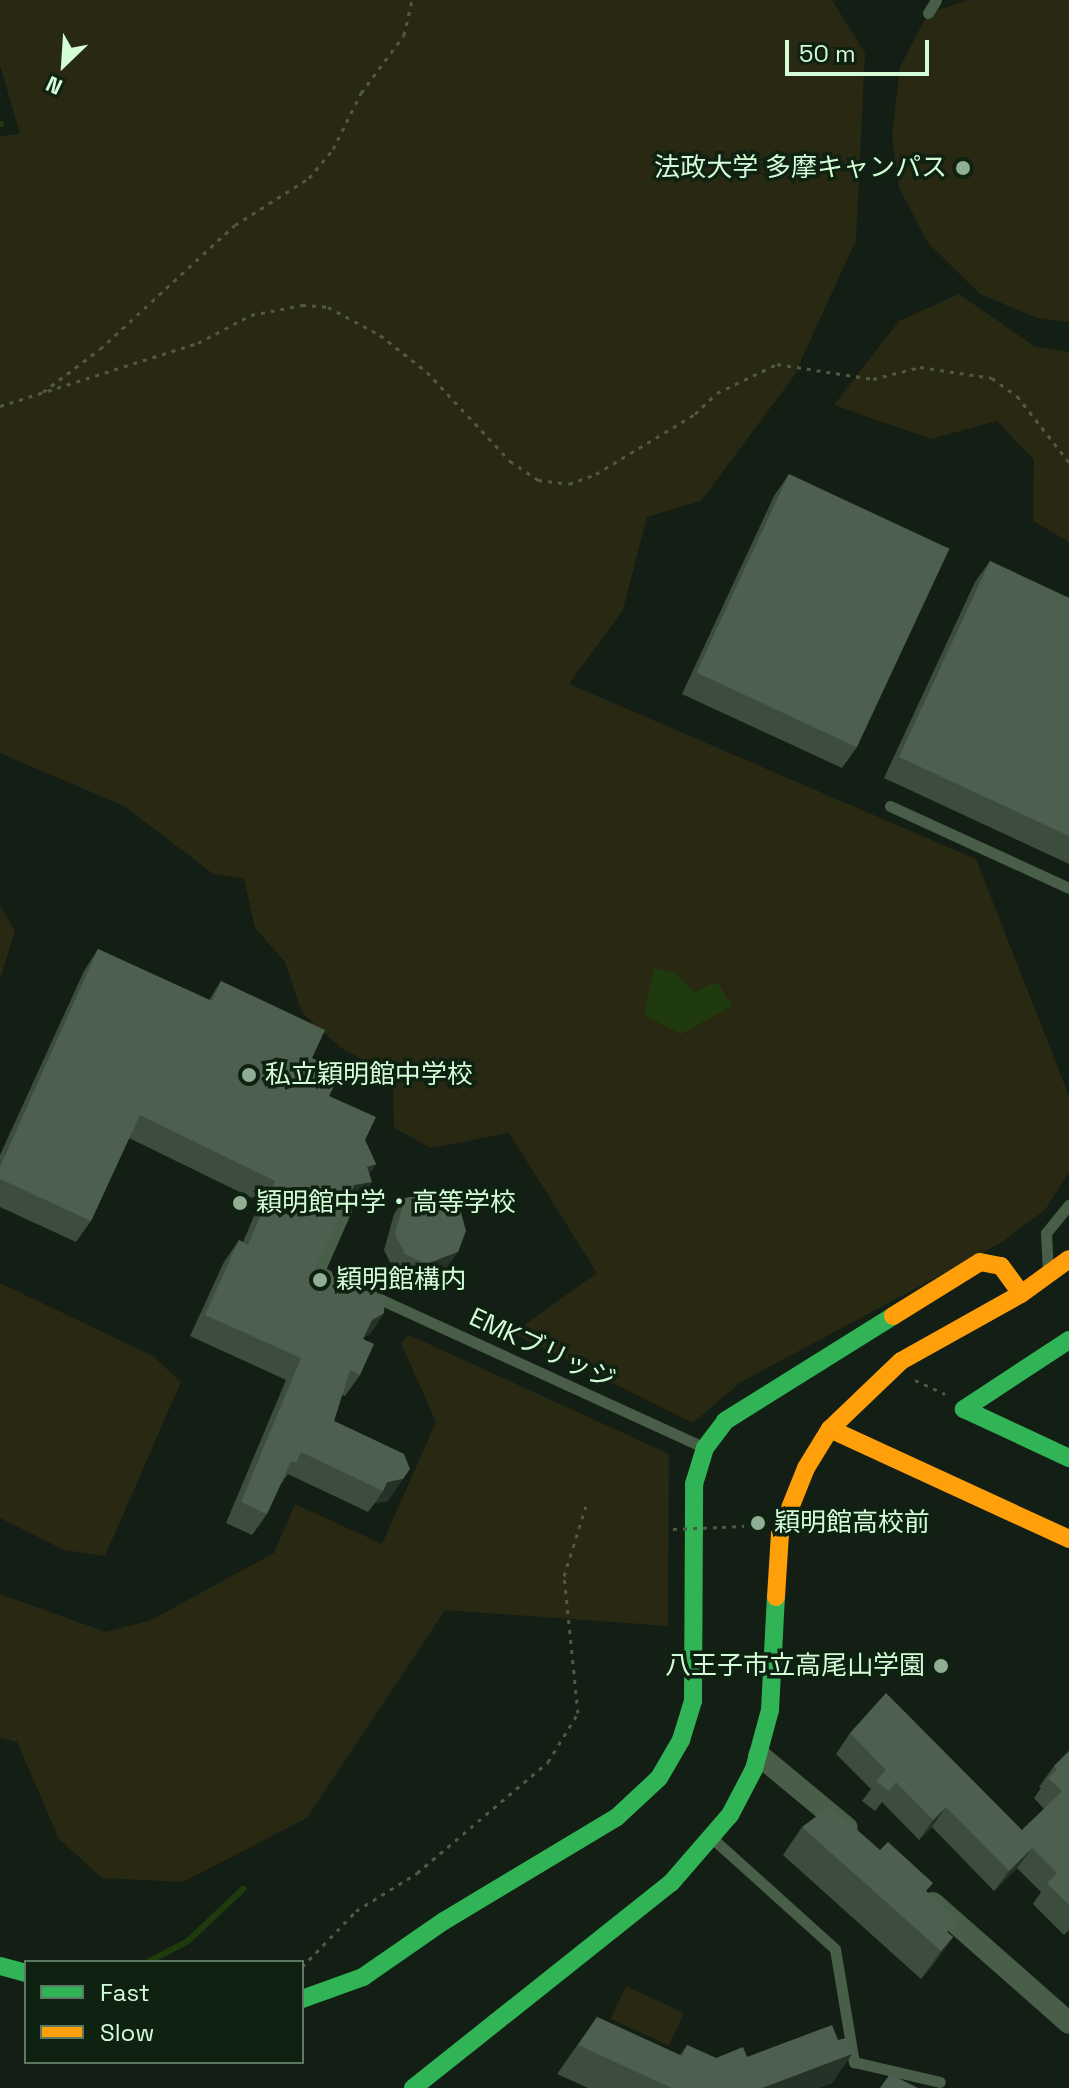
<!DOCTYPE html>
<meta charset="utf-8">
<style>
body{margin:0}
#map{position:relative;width:1069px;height:2088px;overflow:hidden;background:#131e15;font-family:"Space Grotesk","Noto Sans JP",sans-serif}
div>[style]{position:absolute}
.green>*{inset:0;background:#292813;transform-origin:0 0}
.water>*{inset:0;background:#1f3b0e}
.stream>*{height:6px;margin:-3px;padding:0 3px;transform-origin:3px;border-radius:3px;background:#1f3b0e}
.path>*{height:3px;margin-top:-1.5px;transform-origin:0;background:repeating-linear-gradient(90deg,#4e5a43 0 4px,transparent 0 10px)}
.lane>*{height:11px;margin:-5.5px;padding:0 5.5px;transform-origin:5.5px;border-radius:5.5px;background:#495e49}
.street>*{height:22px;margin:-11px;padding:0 11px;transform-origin:11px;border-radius:11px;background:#495e49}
.fast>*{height:18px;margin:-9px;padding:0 9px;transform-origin:9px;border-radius:9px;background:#30b455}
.slow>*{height:18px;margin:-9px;padding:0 9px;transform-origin:9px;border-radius:9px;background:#ff9f0a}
.path-bridge>*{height:3px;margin-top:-1.5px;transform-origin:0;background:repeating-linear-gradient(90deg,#4e5a43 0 4px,transparent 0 10px)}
.wall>*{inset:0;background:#3c4d3e}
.shaded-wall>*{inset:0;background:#253227}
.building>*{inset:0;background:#4d604f;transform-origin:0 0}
.dots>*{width:22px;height:22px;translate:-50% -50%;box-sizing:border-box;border:4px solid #0f2212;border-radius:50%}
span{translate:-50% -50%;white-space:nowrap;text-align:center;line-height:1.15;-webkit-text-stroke:7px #0f2212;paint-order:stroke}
.poi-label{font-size:26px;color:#d3fcd7}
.right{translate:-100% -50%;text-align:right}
.left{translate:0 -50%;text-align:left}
.street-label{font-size:26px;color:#d3fcd7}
.legend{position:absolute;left:24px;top:1960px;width:280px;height:104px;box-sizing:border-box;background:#0f2212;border:2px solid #5d7961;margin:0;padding:10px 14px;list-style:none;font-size:24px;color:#d3fcd7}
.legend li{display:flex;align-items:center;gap:16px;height:40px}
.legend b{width:40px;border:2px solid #5d7961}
.north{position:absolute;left:24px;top:24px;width:80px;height:80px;-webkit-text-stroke:6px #0f2212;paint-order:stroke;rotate:205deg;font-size:22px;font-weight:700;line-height:32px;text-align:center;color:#d3fcd7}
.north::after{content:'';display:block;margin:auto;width:28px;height:36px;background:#d3fcd7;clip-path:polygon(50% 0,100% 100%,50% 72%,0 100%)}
.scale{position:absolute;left:785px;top:40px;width:144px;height:36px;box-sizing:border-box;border:4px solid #d3fcd7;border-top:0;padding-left:10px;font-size:24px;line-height:28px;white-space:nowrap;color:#d3fcd7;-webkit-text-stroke:6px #0f2212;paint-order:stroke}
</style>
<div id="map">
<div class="green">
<i style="clip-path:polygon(0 0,832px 0,865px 53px,856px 240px,794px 376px,701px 501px,647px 517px,623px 610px,569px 684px,976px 859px,1069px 1096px,1069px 1172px,1045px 1210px,1002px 1242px,741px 1382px,693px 1423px,513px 1333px,597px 1273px,509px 1133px,431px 1148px,394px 1128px,393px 1076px,341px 1048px,302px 1013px,285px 962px,255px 928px,244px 879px,213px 874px,124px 806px,0 753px,0 136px,20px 134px,0 65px)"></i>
<i style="clip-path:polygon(970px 0,1069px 0,1069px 322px,1037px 318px,980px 294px,928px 243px,899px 188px,892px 135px,900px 67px,928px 13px)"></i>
<i style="clip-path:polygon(959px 294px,1034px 346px,1069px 352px,1069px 542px,1033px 521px,1034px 460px,997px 421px,931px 439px,834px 405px,899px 321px)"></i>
<i style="clip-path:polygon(0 906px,15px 931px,0 979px)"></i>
<i style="clip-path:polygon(0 1283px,153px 1356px,181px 1382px,105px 1556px,64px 1550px,0 1518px)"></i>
<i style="clip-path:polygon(409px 1335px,669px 1454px,668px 1626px,445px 1610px,307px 1818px,183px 1882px,102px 1878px,59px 1839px,17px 1742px,0 1738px,0 1594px,106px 1632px,151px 1620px,274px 1553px,295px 1504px,382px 1544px,436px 1422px,401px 1343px)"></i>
<i style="left:626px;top:1986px;width:64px;height:36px;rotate:25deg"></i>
</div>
<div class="water">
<i style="clip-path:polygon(654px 968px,675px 973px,695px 992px,717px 982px,732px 1006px,681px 1034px,644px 1015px)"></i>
</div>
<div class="stream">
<i style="left:0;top:124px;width:1px"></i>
<i style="left:148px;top:1962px;width:45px;rotate:-27.7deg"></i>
<i style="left:188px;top:1941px;width:76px;rotate:-43.4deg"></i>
</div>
<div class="path">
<i style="left:43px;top:392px;width:71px;rotate:-37deg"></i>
<i style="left:100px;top:349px;width:183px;rotate:-42.6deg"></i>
<i style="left:235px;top:225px;width:88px;rotate:-32.4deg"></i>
<i style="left:309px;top:178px;width:38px;rotate:-50deg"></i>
<i style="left:333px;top:149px;width:63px;rotate:-63.4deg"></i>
<i style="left:361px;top:93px;width:72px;rotate:-53.4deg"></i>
<i style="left:404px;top:35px;width:36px;rotate:-77deg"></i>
<i style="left:0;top:406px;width:208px;rotate:-17.7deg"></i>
<i style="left:198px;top:343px;width:60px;rotate:-27.8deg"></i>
<i style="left:251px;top:315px;width:52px;rotate:-11.1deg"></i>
<i style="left:302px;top:305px;width:26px;rotate:4deg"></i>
<i style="left:328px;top:307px;width:59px;rotate:28.3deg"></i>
<i style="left:380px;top:335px;width:60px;rotate:38.2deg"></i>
<i style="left:427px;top:372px;width:122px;rotate:47deg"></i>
<i style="left:510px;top:461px;width:34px;rotate:34deg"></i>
<i style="left:538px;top:480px;width:31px;rotate:7deg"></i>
<i style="left:569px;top:484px;width:29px;rotate:-20deg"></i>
<i style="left:596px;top:474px;width:116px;rotate:-31.2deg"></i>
<i style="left:695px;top:414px;width:30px;rotate:-44deg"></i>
<i style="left:717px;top:393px;width:67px;rotate:-25.8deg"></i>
<i style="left:777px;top:364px;width:97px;rotate:8.9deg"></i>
<i style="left:873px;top:379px;width:49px;rotate:-14.3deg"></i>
<i style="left:920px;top:367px;width:73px;rotate:8.7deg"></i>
<i style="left:992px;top:378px;width:31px;rotate:36deg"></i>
<i style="left:1017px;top:396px;width:84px;rotate:51.8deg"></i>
<i style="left:915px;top:1380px;width:33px;rotate:25deg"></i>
<i style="left:722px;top:1527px;width:22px;rotate:-3deg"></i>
<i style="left:302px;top:1967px;width:78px;rotate:-46deg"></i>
<i style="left:356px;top:1911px;width:72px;rotate:-31.9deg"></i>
<i style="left:417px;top:1873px;width:172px;rotate:-40.3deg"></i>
<i style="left:548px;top:1762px;width:57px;rotate:-58.5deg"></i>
<i style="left:578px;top:1713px;width:138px;rotate:-95.8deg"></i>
<i style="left:564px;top:1576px;width:73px;rotate:-72.6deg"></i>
</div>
<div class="lane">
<i style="left:928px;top:13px;width:15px;rotate:-58deg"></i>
<i style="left:890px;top:806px;width:197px;rotate:24.6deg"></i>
<i style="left:1048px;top:1272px;width:39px;rotate:-93deg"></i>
<i style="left:1046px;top:1233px;width:36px;rotate:-51deg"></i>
<i style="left:327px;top:1275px;width:9px;rotate:-153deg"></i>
<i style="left:319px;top:1271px;width:67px;rotate:-66.1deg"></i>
<i style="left:371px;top:1295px;width:367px;rotate:24.6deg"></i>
<i style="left:713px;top:1839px;width:164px;rotate:42deg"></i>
<i style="left:835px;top:1949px;width:115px;rotate:80.5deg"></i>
<i style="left:854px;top:2062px;width:88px;rotate:13.1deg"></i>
</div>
<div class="street">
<i style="left:759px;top:1755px;width:114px;rotate:39.7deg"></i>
<i style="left:933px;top:1903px;width:181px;rotate:41.4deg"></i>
</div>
<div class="fast">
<i style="left:1069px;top:1340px;width:126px;rotate:146.7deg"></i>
<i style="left:964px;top:1409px;width:116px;rotate:25deg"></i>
<i style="left:0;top:1966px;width:27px;rotate:15deg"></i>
<i style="left:302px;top:1999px;width:65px;rotate:-19.8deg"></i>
<i style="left:363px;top:1977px;width:98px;rotate:-34.7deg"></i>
<i style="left:444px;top:1921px;width:202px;rotate:-31deg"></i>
<i style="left:617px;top:1817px;width:57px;rotate:-42.9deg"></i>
<i style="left:659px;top:1778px;width:44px;rotate:-59.9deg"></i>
<i style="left:681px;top:1740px;width:41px;rotate:-72.9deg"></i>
<i style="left:693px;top:1701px;width:217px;rotate:-89.7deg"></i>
<i style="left:694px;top:1484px;width:38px;rotate:-73deg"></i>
<i style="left:705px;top:1448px;width:34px;rotate:-53deg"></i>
<i style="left:725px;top:1421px;width:198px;rotate:-32deg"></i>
<i style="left:413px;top:2088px;width:330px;rotate:-38.5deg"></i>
<i style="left:671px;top:1883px;width:90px;rotate:-49.1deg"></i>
<i style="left:730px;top:1815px;width:52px;rotate:-62.4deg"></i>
<i style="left:754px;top:1769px;width:61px;rotate:-74.8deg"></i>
<i style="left:770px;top:1710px;width:113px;rotate:-87deg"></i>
</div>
<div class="slow">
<i style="left:893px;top:1316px;width:102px;rotate:-31.8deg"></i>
<i style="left:980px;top:1262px;width:21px;rotate:11deg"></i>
<i style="left:1001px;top:1266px;width:34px;rotate:54deg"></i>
<i style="left:830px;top:1429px;width:263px;rotate:24.7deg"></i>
<i style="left:776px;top:1597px;width:64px;rotate:-86.4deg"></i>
<i style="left:780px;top:1533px;width:70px;rotate:-68.2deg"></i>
<i style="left:806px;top:1468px;width:46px;rotate:-58.4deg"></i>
<i style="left:830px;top:1429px;width:98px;rotate:-43.8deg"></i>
<i style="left:901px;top:1361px;width:137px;rotate:-29.2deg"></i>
<i style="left:1021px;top:1294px;width:59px;rotate:-36.1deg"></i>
</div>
<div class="path-bridge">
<i style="left:673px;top:1529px;width:49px;rotate:-2.3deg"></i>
</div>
<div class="wall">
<i style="clip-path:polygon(789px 474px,857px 747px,842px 768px,682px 694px,774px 496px)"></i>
<i style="clip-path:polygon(990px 561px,1069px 598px,1069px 864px,884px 778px,975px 582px)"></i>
<i style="clip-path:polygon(98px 949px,209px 1000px,221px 981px,312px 1058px,329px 1096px,365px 1140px,376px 1164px,369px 1174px,357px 1203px,344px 1205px,316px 1267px,384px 1313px,370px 1334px,364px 1337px,360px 1375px,345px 1396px,342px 1395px,334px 1421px,404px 1454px,388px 1501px,375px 1503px,368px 1512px,288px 1474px,281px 1484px,267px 1514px,252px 1535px,226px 1523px,286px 1380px,190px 1336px,224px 1262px,239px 1240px,243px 1242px,260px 1202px,129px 1138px,91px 1221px,76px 1242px,0 1207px,0 1155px,84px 971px)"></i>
<i style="clip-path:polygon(405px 1198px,446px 1269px,415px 1281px,394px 1270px,384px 1250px,394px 1214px)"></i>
<i style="clip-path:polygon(850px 1733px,1022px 1830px,1044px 1809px,1034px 1798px,1041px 1788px,1039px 1787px,1054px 1766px,1069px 1751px,1069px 1930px,1064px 1935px,1033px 1904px,1041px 1892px,1017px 1868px,994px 1891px,932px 1827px,919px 1840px,882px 1802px,875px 1811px,862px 1801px,871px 1789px,836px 1754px)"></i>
<i style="clip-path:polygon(802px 1827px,927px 1892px,948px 1933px,953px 1937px,933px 1965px,921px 1979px,783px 1855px)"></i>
<i style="clip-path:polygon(597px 2017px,680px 2055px,687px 2045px,716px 2058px,747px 2057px,838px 2040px,852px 2054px,832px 2083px,818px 2088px,588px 2088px,557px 2074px)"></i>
</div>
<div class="shaded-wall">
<i style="clip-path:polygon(376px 1164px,362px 1183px,372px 1182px,357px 1203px,339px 1206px,367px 1167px)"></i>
<i style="clip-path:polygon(458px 1252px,446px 1269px,415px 1281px,426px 1264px)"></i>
<i style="clip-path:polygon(384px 1313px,370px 1334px,357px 1341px,372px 1320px)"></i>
<i style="clip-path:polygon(403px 1479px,388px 1501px,375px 1503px,383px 1491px,387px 1482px)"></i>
<i style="clip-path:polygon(946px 1807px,932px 1827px,919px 1840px,933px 1820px)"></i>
<i style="clip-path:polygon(1032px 1848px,1017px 1868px,994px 1891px,1009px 1871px)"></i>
<i style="clip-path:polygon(953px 1937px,933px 1965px,921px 1979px,941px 1951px)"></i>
<i style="clip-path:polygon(852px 2054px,832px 2083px,818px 2088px,762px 2088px)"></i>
</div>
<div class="building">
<i style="left:789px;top:474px;width:177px;height:219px;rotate:25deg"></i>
<i style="clip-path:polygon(990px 561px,1069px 598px,1069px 836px,899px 757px)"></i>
<i style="clip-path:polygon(98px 949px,212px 1001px,221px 981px,325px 1030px,312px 1058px,341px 1072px,329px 1096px,376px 1117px,365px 1140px,376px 1164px,367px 1167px,372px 1182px,354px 1185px,316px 1267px,385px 1296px,384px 1313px,372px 1320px,363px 1339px,374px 1344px,360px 1375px,350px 1370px,334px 1421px,404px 1454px,410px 1469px,403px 1479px,387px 1482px,383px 1491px,301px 1452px,296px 1463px,291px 1461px,267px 1514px,241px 1502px,301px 1358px,205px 1315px,239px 1240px,248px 1245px,275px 1181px,140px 1115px,91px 1221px,0 1179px,0 1167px)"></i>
<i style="clip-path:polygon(430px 1193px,460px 1209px,466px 1231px,458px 1252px,426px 1264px,405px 1254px,395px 1234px,405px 1198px)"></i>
<i style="clip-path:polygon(886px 1693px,1022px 1830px,1062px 1791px,1048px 1778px,1057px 1769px,1054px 1766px,1069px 1751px,1069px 1905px,1047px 1883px,1057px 1873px,1032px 1848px,1009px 1871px,946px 1807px,933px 1820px,896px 1782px,889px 1791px,876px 1781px,886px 1770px,850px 1733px)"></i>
<i style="clip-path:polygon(830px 1806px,880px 1850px,888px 1842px,933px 1883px,926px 1891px,958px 1920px,947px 1932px,953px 1937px,941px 1951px,802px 1827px)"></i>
<i style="clip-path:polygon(597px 2017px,682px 2056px,687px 2045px,716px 2058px,743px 2047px,747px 2057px,832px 2025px,838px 2040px,846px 2038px,852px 2054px,762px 2088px,672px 2088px,578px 2045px)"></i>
<i style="clip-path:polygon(890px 2074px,918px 2088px,880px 2088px)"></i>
</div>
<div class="dots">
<i style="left:963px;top:168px;background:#90ae93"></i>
<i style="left:249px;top:1075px;background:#90ae93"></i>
<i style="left:240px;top:1203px;background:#90ae93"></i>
<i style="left:320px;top:1280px;background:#90ae93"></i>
<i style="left:758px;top:1523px;background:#90ae93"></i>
<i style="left:941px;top:1666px;background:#90ae93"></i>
</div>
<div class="poi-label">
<span class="right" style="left:947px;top:168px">法政大学 多摩キャンパス</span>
<span class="left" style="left:265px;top:1075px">私立穎明館中学校</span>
<span class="left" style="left:256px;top:1203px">穎明館中学・高等学校</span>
<span class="left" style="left:336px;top:1280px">穎明館構内</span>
<span class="left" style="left:774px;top:1523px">穎明館高校前</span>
<span class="right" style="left:925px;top:1666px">八王子市立高尾山学園</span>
</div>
<div class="street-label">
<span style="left:542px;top:1349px;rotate:25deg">EMKブリッジ</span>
</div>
<ul class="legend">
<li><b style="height:10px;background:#30b455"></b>Fast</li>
<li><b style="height:10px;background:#ff9f0a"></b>Slow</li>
</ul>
<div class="north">N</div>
<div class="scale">50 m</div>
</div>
